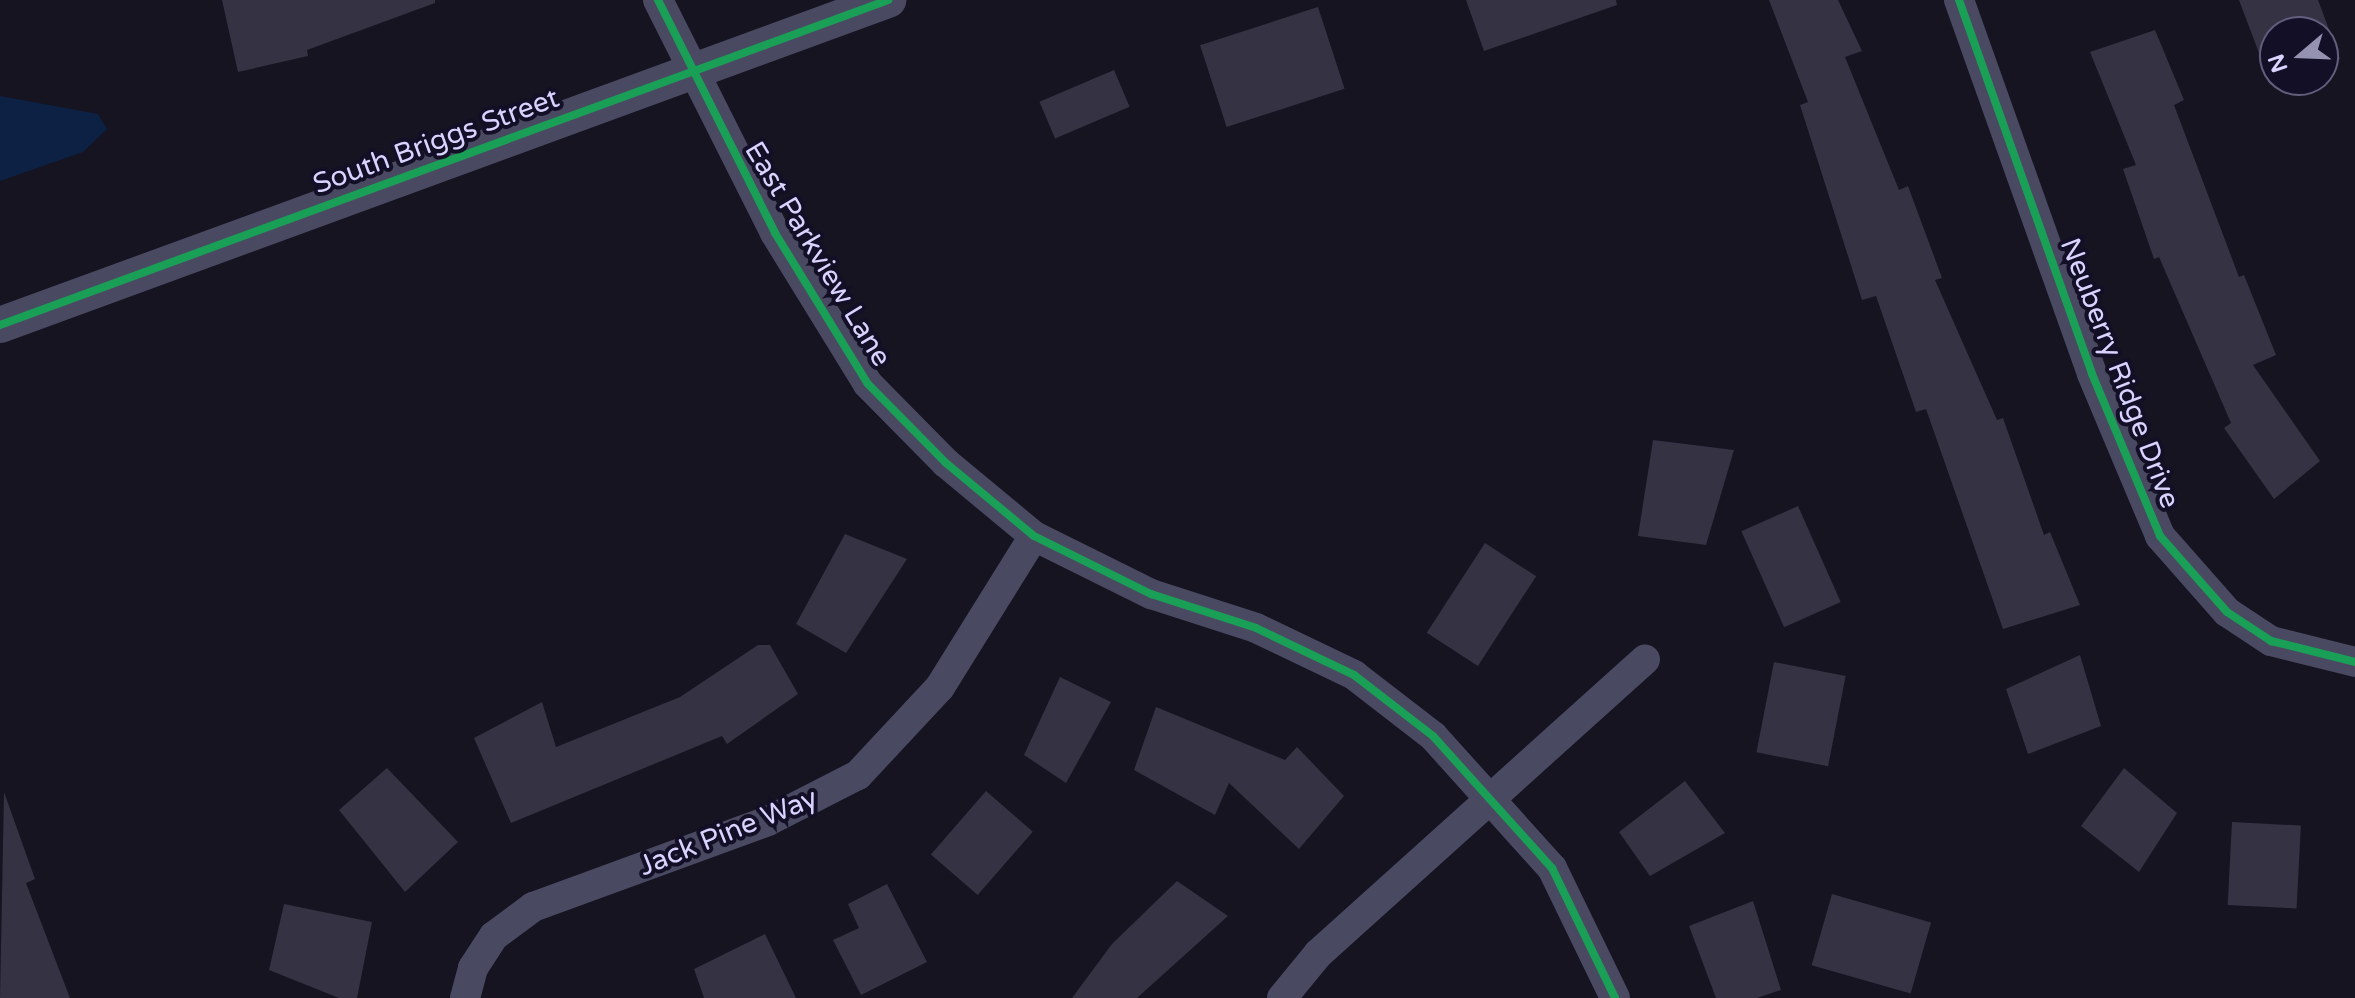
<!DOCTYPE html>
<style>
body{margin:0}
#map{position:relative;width:2355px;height:998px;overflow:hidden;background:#161421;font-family:"Varela Round",sans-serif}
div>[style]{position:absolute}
.water>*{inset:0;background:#0d2144}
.building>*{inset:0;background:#343243;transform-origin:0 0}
.minor>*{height:30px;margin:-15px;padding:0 15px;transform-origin:15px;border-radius:15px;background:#4a4962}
.tertiary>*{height:36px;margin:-18px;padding:0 18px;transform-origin:18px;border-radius:18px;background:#4a4962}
.cycleway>*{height:8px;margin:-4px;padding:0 4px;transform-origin:4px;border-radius:4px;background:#1a9f57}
span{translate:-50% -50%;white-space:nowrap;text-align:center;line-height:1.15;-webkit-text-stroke:8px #130f26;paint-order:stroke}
.street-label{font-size:28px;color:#d9d4ff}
.north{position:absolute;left:2259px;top:16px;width:80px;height:80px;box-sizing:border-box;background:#130f26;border:2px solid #625e7d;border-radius:50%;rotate:251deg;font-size:22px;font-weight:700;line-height:32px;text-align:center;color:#d9d4ff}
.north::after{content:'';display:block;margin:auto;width:28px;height:36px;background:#9591b1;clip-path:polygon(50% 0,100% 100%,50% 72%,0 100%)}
</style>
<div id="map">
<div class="water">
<i style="clip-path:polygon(0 96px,98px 114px,107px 129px,83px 152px,0 181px)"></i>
</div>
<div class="building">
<i style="clip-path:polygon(222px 0,435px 0,435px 3px,307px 50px,308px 56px,238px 72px)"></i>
<i style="clip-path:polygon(1466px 0,1616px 0,1617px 5px,1484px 51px)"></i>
<i style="clip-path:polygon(1769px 0,1838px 0,1862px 51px,1845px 57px,1899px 190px,1908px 186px,1942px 278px,1935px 280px,1997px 420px,2003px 418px,2044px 535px,2050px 532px,2080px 605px,2003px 629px,1926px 409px,1916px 412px,1876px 296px,1862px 300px,1800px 105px,1808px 102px)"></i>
<i style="clip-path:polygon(2239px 0,2318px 0,2340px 59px,2323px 66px,2323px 32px,2275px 32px,2275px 80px,2285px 80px,2271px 85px)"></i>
<i style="left:1318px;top:7px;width:86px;height:124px;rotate:72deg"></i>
<i style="clip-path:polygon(2155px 30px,2184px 100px,2174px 105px,2239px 277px,2244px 275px,2276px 355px,2253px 365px,2320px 461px,2274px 499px,2224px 428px,2231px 423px,2159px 257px,2154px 259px,2123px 169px,2136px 165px,2090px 52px)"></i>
<i style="left:1114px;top:70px;width:40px;height:81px;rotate:67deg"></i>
<i style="clip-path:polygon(1653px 440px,1734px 450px,1706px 545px,1638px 536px)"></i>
<i style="left:1798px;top:506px;width:105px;height:62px;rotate:66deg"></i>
<i style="clip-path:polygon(845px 534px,907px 559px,846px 653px,796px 624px)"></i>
<i style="left:1485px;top:543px;width:61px;height:107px;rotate:33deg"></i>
<i style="clip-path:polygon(758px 645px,770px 645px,798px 694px,727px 744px,722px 736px,511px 823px,474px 738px,542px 702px,556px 747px,680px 697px)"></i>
<i style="clip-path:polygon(2080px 655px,2101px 726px,2028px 754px,2006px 689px)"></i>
<i style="left:1774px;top:662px;width:73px;height:92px;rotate:11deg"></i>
<i style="clip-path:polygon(1060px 677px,1111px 702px,1066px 783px,1024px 755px)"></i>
<i style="clip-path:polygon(1156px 707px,1285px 760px,1297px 747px,1344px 796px,1299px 849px,1229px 783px,1215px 815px,1134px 770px)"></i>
<i style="clip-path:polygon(387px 768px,458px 842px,405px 892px,339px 810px)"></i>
<i style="clip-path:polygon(2124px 768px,2177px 813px,2139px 872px,2081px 826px)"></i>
<i style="clip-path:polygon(1685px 781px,1725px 833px,1650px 876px,1619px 832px)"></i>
<i style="left:986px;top:791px;width:62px;height:84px;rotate:41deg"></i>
<i style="clip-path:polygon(4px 792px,35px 879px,26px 883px,70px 998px,0 998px)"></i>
<i style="left:2232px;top:822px;width:69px;height:83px;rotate:3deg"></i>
<i style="clip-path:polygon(1177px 881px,1228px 916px,1137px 998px,1072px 998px,1112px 944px)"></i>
<i style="clip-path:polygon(887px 884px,927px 962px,861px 995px,833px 940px,859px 928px,848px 904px)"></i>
<i style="left:1832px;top:894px;width:103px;height:74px;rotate:16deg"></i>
<i style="clip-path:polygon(1753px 901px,1781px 990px,1757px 998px,1716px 998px,1689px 926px)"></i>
<i style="clip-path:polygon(284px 904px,372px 922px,357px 998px,339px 998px,269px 970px)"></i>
<i style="clip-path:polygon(765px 934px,796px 998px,704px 998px,694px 969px)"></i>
</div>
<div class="minor">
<i style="left:658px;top:0;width:261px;rotate:63.3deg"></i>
<i style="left:775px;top:233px;width:177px;rotate:58.4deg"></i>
<i style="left:868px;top:384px;width:111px;rotate:45.4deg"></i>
<i style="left:946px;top:463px;width:114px;rotate:39.7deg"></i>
<i style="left:1034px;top:536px;width:131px;rotate:26.4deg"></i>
<i style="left:1151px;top:594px;width:110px;rotate:17.9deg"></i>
<i style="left:1256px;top:628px;width:109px;rotate:25.6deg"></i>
<i style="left:1354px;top:675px;width:100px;rotate:37.7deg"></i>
<i style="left:1433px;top:736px;width:178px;rotate:48deg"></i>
<i style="left:1552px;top:868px;width:144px;rotate:64.1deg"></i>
<i style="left:1959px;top:0;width:397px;rotate:70.4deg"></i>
<i style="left:2092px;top:374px;width:176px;rotate:67.2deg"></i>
<i style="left:2160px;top:536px;width:101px;rotate:48.6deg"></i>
<i style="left:2227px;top:612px;width:53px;rotate:33.4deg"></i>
<i style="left:2271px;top:641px;width:87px;rotate:14deg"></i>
<i style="left:465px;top:998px;width:31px;rotate:-75deg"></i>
<i style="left:473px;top:968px;width:38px;rotate:-57deg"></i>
<i style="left:494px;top:936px;width:49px;rotate:-36.6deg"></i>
<i style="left:533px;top:907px;width:250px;rotate:-20.1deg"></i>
<i style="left:768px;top:821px;width:101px;rotate:-27.1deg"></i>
<i style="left:858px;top:775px;width:120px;rotate:-47deg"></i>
<i style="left:940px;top:687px;width:178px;rotate:-58.1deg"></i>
<i style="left:1282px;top:998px;width:57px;rotate:-50.7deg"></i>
<i style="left:1318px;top:954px;width:440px;rotate:-42deg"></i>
</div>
<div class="tertiary">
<i style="left:0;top:325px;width:946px;rotate:-20.1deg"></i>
</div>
<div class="cycleway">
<i style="left:658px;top:0;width:261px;rotate:63.3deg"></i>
<i style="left:775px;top:233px;width:177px;rotate:58.4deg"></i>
<i style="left:868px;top:384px;width:111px;rotate:45.4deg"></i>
<i style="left:946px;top:463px;width:114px;rotate:39.7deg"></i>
<i style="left:1034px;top:536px;width:131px;rotate:26.4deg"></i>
<i style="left:1151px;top:594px;width:110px;rotate:17.9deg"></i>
<i style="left:1256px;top:628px;width:109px;rotate:25.6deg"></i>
<i style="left:1354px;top:675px;width:100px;rotate:37.7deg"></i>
<i style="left:1433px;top:736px;width:178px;rotate:48deg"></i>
<i style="left:1552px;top:868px;width:144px;rotate:64.1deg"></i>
<i style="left:1959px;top:0;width:397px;rotate:70.4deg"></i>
<i style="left:2092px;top:374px;width:176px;rotate:67.2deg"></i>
<i style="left:2160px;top:536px;width:101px;rotate:48.6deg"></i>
<i style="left:2227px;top:612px;width:53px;rotate:33.4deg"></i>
<i style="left:2271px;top:641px;width:87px;rotate:14deg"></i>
<i style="left:0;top:325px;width:946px;rotate:-20.1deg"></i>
</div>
<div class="street-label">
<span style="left:436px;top:141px;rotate:-20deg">South Briggs Street</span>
<span style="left:818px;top:254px;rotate:59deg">East Parkview Lane</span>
<span style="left:2120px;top:373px;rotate:69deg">Neuberry Ridge Drive</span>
<span style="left:728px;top:832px;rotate:-22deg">Jack Pine Way</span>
</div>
<div class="north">N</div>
</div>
